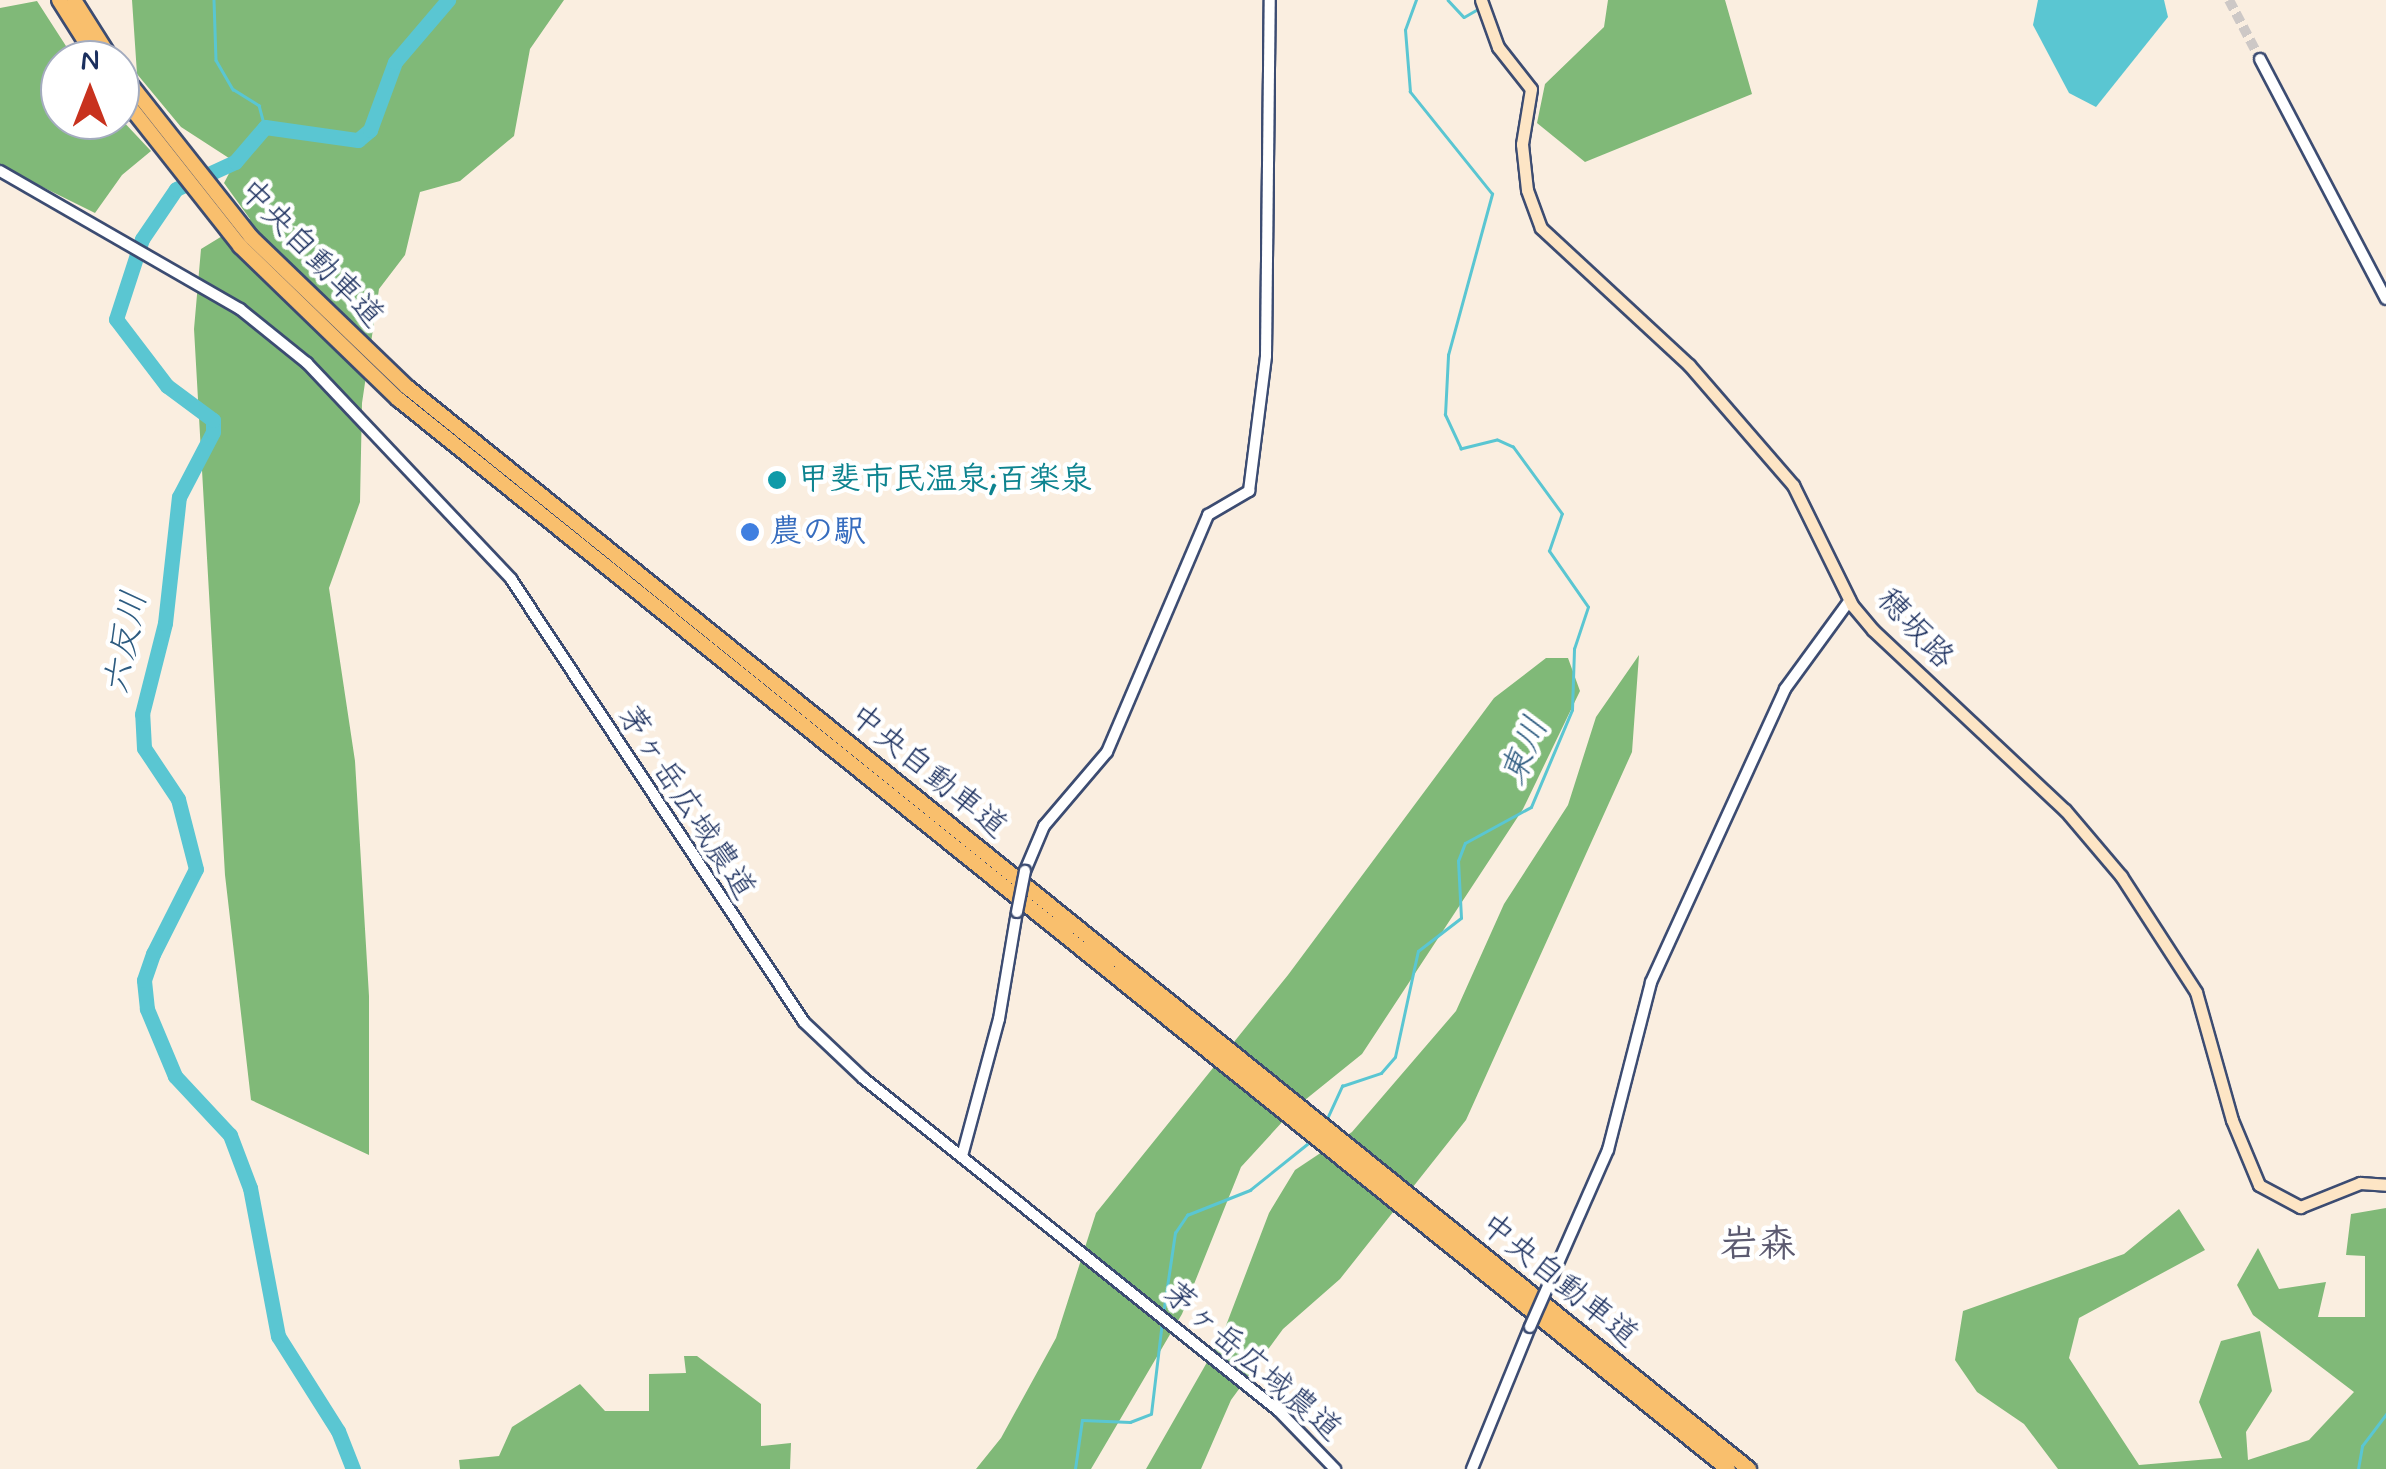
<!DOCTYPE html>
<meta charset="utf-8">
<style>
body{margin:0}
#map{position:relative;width:2386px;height:1469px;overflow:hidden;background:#faeee0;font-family:Mynerve,"Klee One",sans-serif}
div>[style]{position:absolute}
.forest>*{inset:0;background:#80b978}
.water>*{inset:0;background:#5ac6d2}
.stream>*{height:2.5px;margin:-1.25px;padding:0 1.25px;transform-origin:1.25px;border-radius:1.25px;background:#5ac6d2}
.river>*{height:15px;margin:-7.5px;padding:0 7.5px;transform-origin:7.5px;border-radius:7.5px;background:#5ac6d2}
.tertiary-tunnel>*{height:10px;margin-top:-5px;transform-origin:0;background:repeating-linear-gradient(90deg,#cdc8c6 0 10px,transparent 0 15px)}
.roads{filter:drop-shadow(2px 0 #3c4c72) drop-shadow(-2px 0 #3c4c72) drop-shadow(0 2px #3c4c72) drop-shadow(0 -2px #3c4c72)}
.tertiary>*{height:10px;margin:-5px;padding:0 5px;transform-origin:5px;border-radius:5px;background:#fff}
.secondary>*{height:11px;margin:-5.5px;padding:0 5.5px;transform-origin:5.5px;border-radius:5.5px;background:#fde5c5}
.motorway>*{height:14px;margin:-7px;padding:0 7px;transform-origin:7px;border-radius:7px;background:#f9bf6d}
.bridges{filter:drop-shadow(2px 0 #3c4c72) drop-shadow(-2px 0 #3c4c72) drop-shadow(0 2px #3c4c72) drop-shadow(0 -2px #3c4c72)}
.tertiary-bridge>*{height:10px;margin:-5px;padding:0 5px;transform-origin:5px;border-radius:5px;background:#fff}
.dots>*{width:28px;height:28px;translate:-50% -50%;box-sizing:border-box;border:5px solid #fff;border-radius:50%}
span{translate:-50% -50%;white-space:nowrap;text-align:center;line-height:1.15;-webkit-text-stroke:9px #fff;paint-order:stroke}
.street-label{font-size:32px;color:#1b2f5e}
.culture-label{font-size:32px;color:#0d838f;font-weight:700}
.left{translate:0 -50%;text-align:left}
.shop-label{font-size:32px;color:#366cbe;font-weight:700}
.water-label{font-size:35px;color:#2e5c81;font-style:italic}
.quarter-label{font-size:38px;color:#5c5a70;font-weight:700}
.north{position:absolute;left:40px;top:40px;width:100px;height:100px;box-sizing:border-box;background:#fff;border:2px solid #a4acbf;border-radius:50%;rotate:0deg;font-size:28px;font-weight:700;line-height:40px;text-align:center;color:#1b2f5e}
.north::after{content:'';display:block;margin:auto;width:35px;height:45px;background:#c8321e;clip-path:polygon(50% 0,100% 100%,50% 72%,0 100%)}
</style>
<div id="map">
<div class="forest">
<i style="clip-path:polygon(132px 0,564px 0,530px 49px,514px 136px,460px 181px,420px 192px,405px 255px,379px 289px,362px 403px,360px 502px,329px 588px,355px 761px,369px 996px,369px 1155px,251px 1100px,225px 875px,194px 329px,201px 249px,250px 219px,224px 183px,235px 162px,181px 127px,137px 74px)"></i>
<i style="clip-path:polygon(1608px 0,1725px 0,1752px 94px,1585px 162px,1537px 123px,1545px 84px,1604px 27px)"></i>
<i style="clip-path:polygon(37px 1px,75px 60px,60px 60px,60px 120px,120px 118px,151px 151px,122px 175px,95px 213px,0 166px,0 8px)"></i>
<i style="clip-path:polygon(1639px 655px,1632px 752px,1466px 1120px,1340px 1279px,1283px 1329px,1231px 1400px,1201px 1469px,1146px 1469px,1222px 1336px,1269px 1213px,1295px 1170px,1352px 1132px,1456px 1011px,1504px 904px,1568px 805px,1596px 717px)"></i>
<i style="clip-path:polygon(1546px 658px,1568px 658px,1580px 691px,1523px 809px,1362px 1054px,1295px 1108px,1241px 1167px,1182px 1314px,1091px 1469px,976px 1469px,1001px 1438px,1056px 1338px,1096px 1213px,1288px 975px,1494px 698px)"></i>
<i style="clip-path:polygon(2386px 1208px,2386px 1469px,2058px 1469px,2024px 1424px,1977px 1392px,1955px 1360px,1963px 1311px,2124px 1254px,2179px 1209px,2205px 1250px,2079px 1318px,2069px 1358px,2139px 1465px,2222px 1458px,2199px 1402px,2221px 1341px,2260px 1331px,2272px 1391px,2246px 1432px,2248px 1460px,2309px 1440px,2354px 1392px,2253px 1315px,2237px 1285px,2258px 1248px,2279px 1289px,2326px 1282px,2318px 1317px,2365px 1317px,2365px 1256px,2346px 1255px,2351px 1214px)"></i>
<i style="clip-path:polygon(684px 1356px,697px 1356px,761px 1404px,761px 1446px,791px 1443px,790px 1469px,460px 1469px,459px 1460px,499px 1456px,512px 1427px,580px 1384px,605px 1411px,649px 1411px,649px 1374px,686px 1373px)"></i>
</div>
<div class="water">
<i style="clip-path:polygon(2038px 0,2164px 0,2168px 17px,2096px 107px,2069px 93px,2033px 25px)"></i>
</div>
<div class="stream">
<i style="left:214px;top:0;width:60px;rotate:88.1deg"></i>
<i style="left:216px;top:60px;width:34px;rotate:60deg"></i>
<i style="left:233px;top:89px;width:31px;rotate:32deg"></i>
<i style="left:259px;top:105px;width:23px;rotate:75deg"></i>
<i style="left:1448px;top:0;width:23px;rotate:47deg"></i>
<i style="left:1464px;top:17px;width:16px;rotate:-30deg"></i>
<i style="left:1325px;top:1123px;width:41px;rotate:-65.3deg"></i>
<i style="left:1342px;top:1086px;width:41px;rotate:-18.4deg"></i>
<i style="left:1381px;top:1073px;width:21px;rotate:-49deg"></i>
<i style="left:1395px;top:1057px;width:108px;rotate:-77.8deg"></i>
<i style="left:1418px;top:951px;width:54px;rotate:-37.5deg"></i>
<i style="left:1461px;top:918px;width:57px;rotate:-93deg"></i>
<i style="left:1458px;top:861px;width:19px;rotate:-69deg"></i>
<i style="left:1465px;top:843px;width:75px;rotate:-28.6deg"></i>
<i style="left:1531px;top:807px;width:105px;rotate:-67.1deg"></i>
<i style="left:1572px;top:710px;width:61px;rotate:-88.1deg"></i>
<i style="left:1574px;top:649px;width:44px;rotate:-71.6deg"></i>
<i style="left:1588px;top:607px;width:68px;rotate:-124.9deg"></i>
<i style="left:1549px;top:551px;width:39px;rotate:-71deg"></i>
<i style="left:1562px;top:514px;width:83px;rotate:-126.2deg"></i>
<i style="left:1513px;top:447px;width:17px;rotate:-156deg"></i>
<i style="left:1497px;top:440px;width:37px;rotate:166deg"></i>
<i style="left:1461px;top:449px;width:38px;rotate:-115deg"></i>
<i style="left:1445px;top:415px;width:60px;rotate:-87.1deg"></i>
<i style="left:1448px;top:355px;width:167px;rotate:-74.7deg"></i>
<i style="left:1492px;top:194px;width:131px;rotate:-128.8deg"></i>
<i style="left:1410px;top:92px;width:62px;rotate:-94.6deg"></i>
<i style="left:1405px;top:30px;width:32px;rotate:-70deg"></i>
<i style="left:1163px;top:1314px;width:82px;rotate:-81.6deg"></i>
<i style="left:1175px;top:1233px;width:22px;rotate:-56deg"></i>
<i style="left:1187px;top:1215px;width:68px;rotate:-21.6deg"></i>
<i style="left:1250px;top:1190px;width:78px;rotate:-38.8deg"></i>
<i style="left:1075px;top:1469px;width:49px;rotate:-81.9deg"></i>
<i style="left:1082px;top:1420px;width:48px;rotate:2.4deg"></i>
<i style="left:1130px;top:1422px;width:22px;rotate:-21deg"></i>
<i style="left:1151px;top:1414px;width:93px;rotate:-83.2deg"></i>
<i style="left:2358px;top:1469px;width:23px;rotate:-80deg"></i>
<i style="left:2362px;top:1446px;width:40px;rotate:-53deg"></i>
</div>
<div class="river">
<i style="left:353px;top:1469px;width:41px;rotate:-111.5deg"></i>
<i style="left:338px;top:1431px;width:112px;rotate:-122.3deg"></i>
<i style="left:278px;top:1336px;width:151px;rotate:-100.7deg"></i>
<i style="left:250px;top:1188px;width:57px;rotate:-110.7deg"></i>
<i style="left:230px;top:1135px;width:81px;rotate:-133deg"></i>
<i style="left:175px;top:1076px;width:73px;rotate:-112.7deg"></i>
<i style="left:147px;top:1009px;width:29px;rotate:-96deg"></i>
<i style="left:144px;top:980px;width:28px;rotate:-71deg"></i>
<i style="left:153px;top:954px;width:95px;rotate:-63.2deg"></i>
<i style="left:196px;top:869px;width:72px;rotate:-104.4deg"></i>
<i style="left:178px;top:799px;width:61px;rotate:-123.7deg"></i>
<i style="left:144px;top:748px;width:34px;rotate:-93deg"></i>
<i style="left:142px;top:714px;width:94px;rotate:-75.8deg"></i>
<i style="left:165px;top:623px;width:127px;rotate:-83.7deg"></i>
<i style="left:179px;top:497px;width:73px;rotate:-62.4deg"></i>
<i style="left:213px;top:432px;width:12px;rotate:-90deg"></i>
<i style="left:213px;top:420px;width:57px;rotate:-143.5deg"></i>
<i style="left:167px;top:386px;width:84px;rotate:-127.3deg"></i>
<i style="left:116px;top:319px;width:84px;rotate:-72deg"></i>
<i style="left:142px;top:239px;width:60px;rotate:-55.8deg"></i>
<i style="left:176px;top:189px;width:65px;rotate:-24.6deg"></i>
<i style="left:235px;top:162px;width:46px;rotate:-49.4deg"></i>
<i style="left:265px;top:127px;width:94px;rotate:8deg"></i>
<i style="left:358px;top:140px;width:16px;rotate:-40deg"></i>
<i style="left:370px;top:130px;width:72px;rotate:-69.8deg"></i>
<i style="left:395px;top:62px;width:82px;rotate:-49.5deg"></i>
</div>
<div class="tertiary-tunnel">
<i style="left:2229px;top:0;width:67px;rotate:62.3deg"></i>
</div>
<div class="roads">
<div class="tertiary">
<i style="left:2260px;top:59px;width:271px;rotate:62.3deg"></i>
<i style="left:0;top:171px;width:277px;rotate:29.9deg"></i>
<i style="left:240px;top:309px;width:86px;rotate:38.9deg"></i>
<i style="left:307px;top:363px;width:297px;rotate:46.6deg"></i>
<i style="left:511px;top:579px;width:531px;rotate:56.52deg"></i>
<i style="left:804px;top:1022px;width:81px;rotate:43.5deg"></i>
<i style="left:863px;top:1078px;width:533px;rotate:38.68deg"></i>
<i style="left:1279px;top:1411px;width:81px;rotate:46deg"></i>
<i style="left:1025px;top:871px;width:49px;rotate:-67.1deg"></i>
<i style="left:1044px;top:826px;width:97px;rotate:-49.6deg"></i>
<i style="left:1107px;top:752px;width:258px;rotate:-66.9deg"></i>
<i style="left:1208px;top:515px;width:48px;rotate:-30.3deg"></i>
<i style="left:1249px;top:491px;width:136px;rotate:-82.8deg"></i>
<i style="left:1266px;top:356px;width:356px;rotate:-89.4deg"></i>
<i style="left:962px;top:1156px;width:142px;rotate:-74.9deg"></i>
<i style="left:999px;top:1019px;width:109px;rotate:-80.5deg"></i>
<i style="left:1548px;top:1286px;width:149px;rotate:-66.2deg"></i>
<i style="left:1608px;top:1150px;width:173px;rotate:-75.6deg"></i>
<i style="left:1651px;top:982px;width:322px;rotate:-65.4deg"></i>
<i style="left:1785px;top:689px;width:110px;rotate:-53.9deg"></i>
<i style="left:1472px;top:1469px;width:153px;rotate:-67.8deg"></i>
</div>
<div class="secondary">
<i style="left:1481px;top:0;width:50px;rotate:70.1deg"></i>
<i style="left:1498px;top:47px;width:53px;rotate:51.8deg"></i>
<i style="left:1531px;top:89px;width:56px;rotate:99.3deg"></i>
<i style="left:1522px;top:144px;width:46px;rotate:83.8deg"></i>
<i style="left:1527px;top:190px;width:40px;rotate:69.8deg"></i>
<i style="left:1541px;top:228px;width:202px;rotate:42.8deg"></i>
<i style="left:1689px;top:365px;width:159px;rotate:49.1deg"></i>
<i style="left:1793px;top:485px;width:134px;rotate:63.8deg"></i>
<i style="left:1852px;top:605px;width:33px;rotate:50deg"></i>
<i style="left:1873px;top:630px;width:263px;rotate:43.2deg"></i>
<i style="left:2065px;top:810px;width:87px;rotate:49.7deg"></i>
<i style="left:2121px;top:876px;width:138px;rotate:57.1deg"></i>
<i style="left:2196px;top:992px;width:133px;rotate:74.3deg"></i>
<i style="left:2232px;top:1120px;width:70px;rotate:67.4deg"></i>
<i style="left:2259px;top:1185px;width:47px;rotate:28.2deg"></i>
<i style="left:2300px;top:1207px;width:65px;rotate:-21.8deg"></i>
<i style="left:2360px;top:1183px;width:26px;rotate:4deg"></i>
</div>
<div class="motorway">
<i style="left:59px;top:0;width:71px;rotate:57.7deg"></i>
<i style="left:74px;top:0;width:71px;rotate:57.7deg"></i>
<i style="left:120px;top:71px;width:211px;rotate:51.7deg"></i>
<i style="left:251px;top:237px;width:216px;rotate:43.9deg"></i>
<i style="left:407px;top:387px;width:1724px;rotate:38.88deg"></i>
<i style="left:120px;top:94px;width:194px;rotate:51.7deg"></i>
<i style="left:240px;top:246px;width:220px;rotate:44.1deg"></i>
<i style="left:398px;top:399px;width:1707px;rotate:38.82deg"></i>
</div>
</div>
<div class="bridges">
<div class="tertiary-bridge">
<i style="left:1017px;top:912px;width:42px;rotate:-79deg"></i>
<i style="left:1530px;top:1327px;width:45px;rotate:-66.3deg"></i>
</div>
</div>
<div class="dots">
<i style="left:777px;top:480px;background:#0f9aa8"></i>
<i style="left:750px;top:532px;background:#3f7fe0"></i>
</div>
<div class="street-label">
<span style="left:311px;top:254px;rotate:46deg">中央自動車道</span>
<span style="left:1915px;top:629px;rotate:47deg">穂坂路</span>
<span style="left:928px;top:772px;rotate:39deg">中央自動車道</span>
<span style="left:686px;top:803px;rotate:57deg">茅ヶ岳広域農道</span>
<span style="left:1559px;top:1281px;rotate:39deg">中央自動車道</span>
<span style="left:1252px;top:1362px;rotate:41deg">茅ヶ岳広域農道</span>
</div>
<div class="culture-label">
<span class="left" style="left:797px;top:480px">甲斐市民温泉;百楽泉</span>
</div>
<div class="shop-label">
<span class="left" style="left:770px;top:532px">農の駅</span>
</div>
<div class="water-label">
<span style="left:126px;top:643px;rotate:-79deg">六反川</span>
<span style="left:1525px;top:751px;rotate:-67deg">東川</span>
</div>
<div class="quarter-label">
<span style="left:1758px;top:1246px">岩森</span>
</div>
<div class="north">N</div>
</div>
